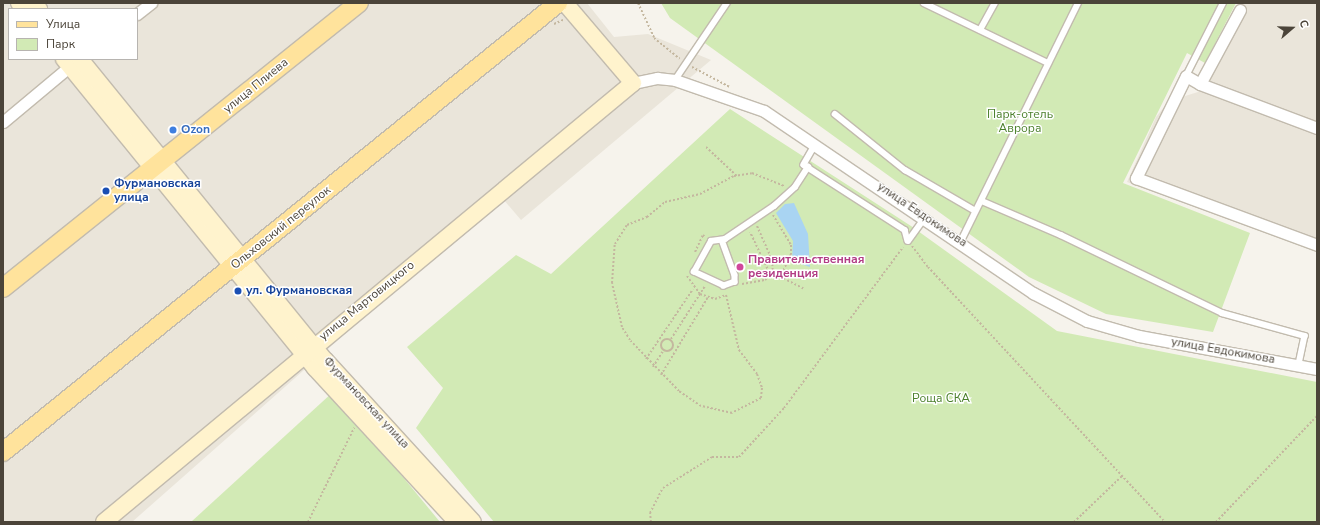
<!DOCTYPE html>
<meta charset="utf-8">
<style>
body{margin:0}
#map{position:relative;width:1320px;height:525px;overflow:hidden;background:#f6f3ec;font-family:"Nunito Sans",sans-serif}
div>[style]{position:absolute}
.residential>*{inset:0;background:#eae5da}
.green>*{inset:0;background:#d2eab5}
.water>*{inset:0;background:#a9d4f2}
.path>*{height:2px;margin-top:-1px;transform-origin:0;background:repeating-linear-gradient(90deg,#c4b79f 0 2px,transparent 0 4px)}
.path>.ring{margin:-1px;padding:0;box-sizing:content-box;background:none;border:2px solid #c4b79f;border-radius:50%}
.roads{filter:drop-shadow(1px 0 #c2bbae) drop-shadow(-1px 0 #c2bbae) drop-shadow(0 1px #c2bbae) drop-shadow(0 -1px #c2bbae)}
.lane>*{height:5.5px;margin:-2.75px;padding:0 2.75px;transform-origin:2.75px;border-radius:2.75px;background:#fff}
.street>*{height:11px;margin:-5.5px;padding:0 5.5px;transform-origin:5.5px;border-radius:5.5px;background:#fff}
.secondary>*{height:16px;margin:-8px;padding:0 8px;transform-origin:8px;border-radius:8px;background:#fff3cd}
.primary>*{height:18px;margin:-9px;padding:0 9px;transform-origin:9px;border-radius:9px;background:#ffe39c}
.dots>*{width:11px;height:11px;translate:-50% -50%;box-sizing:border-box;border:2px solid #fff;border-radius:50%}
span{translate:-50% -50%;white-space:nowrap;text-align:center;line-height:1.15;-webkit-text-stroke:3px #fff;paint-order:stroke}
.street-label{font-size:12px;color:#4b4439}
.park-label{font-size:12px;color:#4a7f2a}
.shop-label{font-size:12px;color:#366cbe;font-weight:700}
.left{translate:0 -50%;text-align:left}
.transit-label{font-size:12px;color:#164399;font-weight:700}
.hotel-label{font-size:12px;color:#b23c85;font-weight:700}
.frame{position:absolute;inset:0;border:4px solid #4b4439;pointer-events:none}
.legend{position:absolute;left:8px;top:8px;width:130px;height:52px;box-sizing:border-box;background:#fff;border:1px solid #b7b4b0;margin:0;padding:5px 7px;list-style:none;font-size:12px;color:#4b4439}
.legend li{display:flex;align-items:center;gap:8px;height:20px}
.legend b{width:20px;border:1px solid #b7b4b0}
.north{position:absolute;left:1272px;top:8px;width:40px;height:40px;-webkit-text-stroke:3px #fff;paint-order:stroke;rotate:70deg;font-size:11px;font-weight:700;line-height:16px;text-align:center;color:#4b4439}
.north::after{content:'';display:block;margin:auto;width:14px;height:18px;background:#4b4439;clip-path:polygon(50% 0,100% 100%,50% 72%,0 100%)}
</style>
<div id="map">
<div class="residential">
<i style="clip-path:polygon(evenodd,3px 3px,587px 3px,614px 37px,648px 34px,711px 60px,521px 220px,497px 192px,348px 318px,338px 340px,132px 522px,3px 522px,3px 3px,9px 9px,137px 9px,137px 59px,9px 59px,9px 9px)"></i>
<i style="clip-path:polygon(1241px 3px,1317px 3px,1317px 251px,1127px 182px,1156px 117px,1169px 101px,1198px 92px,1234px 8px)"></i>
</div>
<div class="green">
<i style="clip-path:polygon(661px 3px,1236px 3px,1205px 63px,1187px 53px,1123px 183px,1250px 233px,1213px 332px,1106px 314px,1029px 277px,670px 18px)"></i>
<i style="clip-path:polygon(730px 109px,911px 226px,1057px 331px,1317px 382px,1317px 522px,494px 522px,416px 428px,443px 388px,407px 347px,516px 255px,551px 274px)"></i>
<i style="clip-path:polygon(333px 392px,440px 522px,191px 522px)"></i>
</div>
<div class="water">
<i style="clip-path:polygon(794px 203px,808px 234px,810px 267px,792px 261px,793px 241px,776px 213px,785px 204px)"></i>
</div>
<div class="path">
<i style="left:638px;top:3px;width:38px;rotate:65deg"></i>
<i style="left:654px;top:38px;width:33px;rotate:39deg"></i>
<i style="left:554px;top:24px;width:10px;rotate:-24deg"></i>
<i style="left:692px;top:67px;width:43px;rotate:27.8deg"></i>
<i style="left:706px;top:147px;width:42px;rotate:43.1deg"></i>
<i style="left:773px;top:215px;width:35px;rotate:59deg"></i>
<i style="left:791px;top:245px;width:9px;rotate:90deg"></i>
<i style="left:791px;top:254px;width:26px;rotate:115deg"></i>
<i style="left:757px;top:226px;width:37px;rotate:66deg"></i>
<i style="left:772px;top:260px;width:13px;rotate:86deg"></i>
<i style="left:773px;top:273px;width:35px;rotate:27deg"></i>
<i style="left:912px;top:246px;width:26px;rotate:53deg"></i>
<i style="left:928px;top:267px;width:348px;rotate:47.1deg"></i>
<i style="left:695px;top:252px;width:19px;rotate:-65deg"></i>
<i style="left:703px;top:235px;width:3px;rotate:45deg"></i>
<i style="left:687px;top:276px;width:22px;rotate:54deg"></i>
<i style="left:700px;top:294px;width:16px;rotate:18deg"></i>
<i style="left:715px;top:299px;width:12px;rotate:-20deg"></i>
<i style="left:726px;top:295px;width:57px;rotate:76.7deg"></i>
<i style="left:739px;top:350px;width:30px;rotate:53deg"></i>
<i style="left:757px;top:374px;width:15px;rotate:70deg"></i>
<i style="left:762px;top:388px;width:10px;rotate:96deg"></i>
<i style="left:761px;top:398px;width:33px;rotate:153deg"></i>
<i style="left:732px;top:413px;width:32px;rotate:-167deg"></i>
<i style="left:701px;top:406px;width:27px;rotate:-146deg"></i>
<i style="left:679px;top:391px;width:71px;rotate:-133.9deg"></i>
<i style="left:630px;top:340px;width:15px;rotate:-122deg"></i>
<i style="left:622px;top:327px;width:45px;rotate:-102.8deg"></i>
<i style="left:612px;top:283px;width:39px;rotate:-86deg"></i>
<i style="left:615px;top:244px;width:22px;rotate:-58deg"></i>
<i style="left:627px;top:225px;width:22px;rotate:-22deg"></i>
<i style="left:647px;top:217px;width:23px;rotate:-40deg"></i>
<i style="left:665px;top:202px;width:36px;rotate:-13deg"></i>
<i style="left:700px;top:194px;width:38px;rotate:-28deg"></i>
<i style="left:734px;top:176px;width:18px;rotate:-9deg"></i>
<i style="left:752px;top:173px;width:35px;rotate:22deg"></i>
<i style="left:742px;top:284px;width:23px;rotate:-10deg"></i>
<i style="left:765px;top:280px;width:11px;rotate:-41deg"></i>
<i style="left:773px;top:273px;width:4px;rotate:-166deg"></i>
<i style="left:769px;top:272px;width:44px;rotate:-115.4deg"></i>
<i class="ring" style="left:661px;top:339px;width:10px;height:10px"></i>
<i style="left:671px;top:339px;width:63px;rotate:-57.3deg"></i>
<i style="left:646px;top:359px;width:84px;rotate:-56.1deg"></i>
<i style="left:653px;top:367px;width:19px;rotate:-58deg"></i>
<i style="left:661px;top:375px;width:91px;rotate:-58.9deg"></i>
<i style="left:308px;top:522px;width:105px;rotate:-63.9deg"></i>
<i style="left:651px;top:522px;width:9px;rotate:-96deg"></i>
<i style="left:650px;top:513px;width:28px;rotate:-63deg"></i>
<i style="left:663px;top:488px;width:58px;rotate:-32.3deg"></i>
<i style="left:712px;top:457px;width:27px"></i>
<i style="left:739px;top:457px;width:67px;rotate:-47.4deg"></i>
<i style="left:784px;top:408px;width:200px;rotate:-53.5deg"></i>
<i style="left:1074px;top:522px;width:68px;rotate:-43.8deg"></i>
<i style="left:1216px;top:522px;width:146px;rotate:-46.4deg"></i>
</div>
<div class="roads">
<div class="lane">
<i style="left:924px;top:3px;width:136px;rotate:25.8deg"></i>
<i style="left:980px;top:30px;width:31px;rotate:-61deg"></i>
<i style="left:1186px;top:76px;width:82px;rotate:-63.1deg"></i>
<i style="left:675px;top:80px;width:93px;rotate:-56deg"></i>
<i style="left:835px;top:114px;width:90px;rotate:38.7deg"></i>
<i style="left:905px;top:170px;width:80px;rotate:30.1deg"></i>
<i style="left:816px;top:144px;width:24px;rotate:120deg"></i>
<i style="left:804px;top:165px;width:120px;rotate:32.8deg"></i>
<i style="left:905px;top:230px;width:11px;rotate:75deg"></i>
<i style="left:908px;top:241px;width:29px;rotate:-54deg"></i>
<i style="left:982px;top:201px;width:86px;rotate:23.3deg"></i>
<i style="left:1061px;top:235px;width:179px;rotate:25.8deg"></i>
<i style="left:1222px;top:313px;width:86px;rotate:15.5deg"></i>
<i style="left:1305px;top:336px;width:30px;rotate:102deg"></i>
<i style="left:722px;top:240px;width:37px;rotate:70deg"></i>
<i style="left:735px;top:275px;width:7px;rotate:90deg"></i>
<i style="left:735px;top:282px;width:12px;rotate:160deg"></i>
<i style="left:724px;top:286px;width:33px;rotate:-155deg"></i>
<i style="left:694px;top:272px;width:35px;rotate:-61deg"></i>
<i style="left:711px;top:241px;width:14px;rotate:-8deg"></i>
<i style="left:725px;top:239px;width:59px;rotate:-34deg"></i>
<i style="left:774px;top:206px;width:28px;rotate:-42deg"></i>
<i style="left:795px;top:187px;width:24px;rotate:-57deg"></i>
<i style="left:961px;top:241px;width:265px;rotate:-63.8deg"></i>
</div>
<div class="street">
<i style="left:1240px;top:10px;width:84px;rotate:118.4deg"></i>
<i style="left:1200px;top:84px;width:16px;rotate:-150deg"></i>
<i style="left:1186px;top:76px;width:114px;rotate:116.1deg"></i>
<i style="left:1136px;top:178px;width:193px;rotate:20.3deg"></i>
<i style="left:137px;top:14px;width:18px;rotate:-38deg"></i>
<i style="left:633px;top:83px;width:25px;rotate:-12deg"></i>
<i style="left:657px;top:78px;width:18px;rotate:6deg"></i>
<i style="left:675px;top:80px;width:94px;rotate:19.2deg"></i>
<i style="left:764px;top:111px;width:325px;rotate:34.1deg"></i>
<i style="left:1033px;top:293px;width:61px;rotate:27.4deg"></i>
<i style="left:1087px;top:321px;width:54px;rotate:16.1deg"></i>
<i style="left:1139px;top:336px;width:181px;rotate:10.5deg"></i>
<i style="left:1200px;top:84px;width:125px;rotate:20.6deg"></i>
<i style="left:3px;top:122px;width:87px;rotate:-39.9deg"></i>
</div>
<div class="secondary">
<i style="left:19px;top:3px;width:8px;rotate:50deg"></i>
<i style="left:34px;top:3px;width:8px;rotate:50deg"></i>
<i style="left:64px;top:59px;width:398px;rotate:50.9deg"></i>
<i style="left:315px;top:368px;width:209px;rotate:47.3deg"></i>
<i style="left:80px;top:59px;width:388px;rotate:50.9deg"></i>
<i style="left:325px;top:360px;width:219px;rotate:47.6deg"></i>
<i style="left:104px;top:522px;width:687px;rotate:-39.69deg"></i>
<i style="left:633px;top:83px;width:105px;rotate:-130.4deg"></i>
</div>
<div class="primary">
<i style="left:3px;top:288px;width:456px;rotate:-38.7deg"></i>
<i style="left:3px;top:452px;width:714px;rotate:-38.97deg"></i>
</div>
</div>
<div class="dots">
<i style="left:173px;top:130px;background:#3f7fe0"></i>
<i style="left:106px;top:191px;background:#1a4fb4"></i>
<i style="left:740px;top:267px;background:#d1479c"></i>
<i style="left:238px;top:291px;background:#1a4fb4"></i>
</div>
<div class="street-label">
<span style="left:256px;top:86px;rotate:-39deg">улица Плиева</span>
<span style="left:922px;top:215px;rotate:34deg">улица Евдокимова</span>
<span style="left:281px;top:228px;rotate:-39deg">Ольховский переулок</span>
<span style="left:367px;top:301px;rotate:-39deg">улица Мартовицкого</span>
<span style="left:1223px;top:351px;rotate:10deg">улица Евдокимова</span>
<span style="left:366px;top:403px;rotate:47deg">Фурмановская улица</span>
</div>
<div class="park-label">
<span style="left:1020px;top:122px">Парк-отель<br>Аврора</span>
<span style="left:941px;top:399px">Роща СКА</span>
</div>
<div class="shop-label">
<span class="left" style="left:181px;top:130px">Ozon</span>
</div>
<div class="transit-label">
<span class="left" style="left:114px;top:191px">Фурмановская<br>улица</span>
<span class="left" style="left:246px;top:291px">ул. Фурмановская</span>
</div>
<div class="hotel-label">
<span class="left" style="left:748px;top:267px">Правительственная<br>резиденция</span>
</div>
<div class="frame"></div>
<ul class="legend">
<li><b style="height:5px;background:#ffe39c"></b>Улица</li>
<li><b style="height:11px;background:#d2eab5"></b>Парк</li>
</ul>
<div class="north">С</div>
</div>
